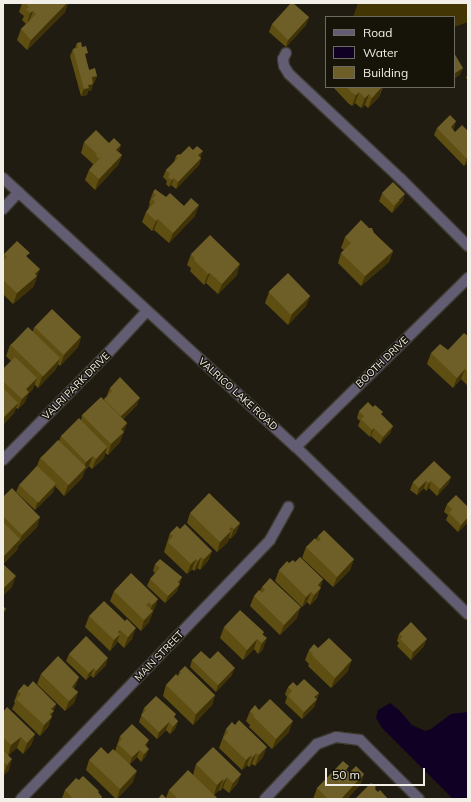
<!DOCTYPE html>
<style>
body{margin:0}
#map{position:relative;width:471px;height:802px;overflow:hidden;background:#201c11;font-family:Mulish,sans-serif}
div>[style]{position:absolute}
.green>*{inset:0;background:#433504}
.water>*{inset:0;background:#0f0024}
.roads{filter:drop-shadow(1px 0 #3d3a2f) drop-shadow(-1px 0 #3d3a2f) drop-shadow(0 1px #3d3a2f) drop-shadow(0 -1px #3d3a2f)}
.minor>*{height:10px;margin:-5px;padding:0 5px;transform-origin:5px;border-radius:5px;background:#635d73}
.wall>*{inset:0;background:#5e4e11}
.shaded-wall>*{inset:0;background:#3f3307}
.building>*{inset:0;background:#6e5f28;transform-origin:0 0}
span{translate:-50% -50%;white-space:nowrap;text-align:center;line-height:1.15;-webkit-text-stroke:3px #161308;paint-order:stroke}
.street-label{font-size:10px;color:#f1efe7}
.frame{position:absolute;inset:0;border:4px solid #f1efe7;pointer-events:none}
.legend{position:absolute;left:325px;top:16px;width:130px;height:72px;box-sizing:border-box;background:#161308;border:1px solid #6e6b61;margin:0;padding:5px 7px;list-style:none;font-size:12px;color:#f1efe7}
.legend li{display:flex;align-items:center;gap:8px;height:20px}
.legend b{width:20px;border:1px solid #6e6b61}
.scale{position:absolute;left:325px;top:768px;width:100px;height:18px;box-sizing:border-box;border:2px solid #f1efe7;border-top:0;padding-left:5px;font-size:12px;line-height:14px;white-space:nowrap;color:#f1efe7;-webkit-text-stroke:3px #161308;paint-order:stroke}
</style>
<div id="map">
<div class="green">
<i style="clip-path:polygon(358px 3px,468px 3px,468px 22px,454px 27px,454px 17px,353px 17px)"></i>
</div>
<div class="water">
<i style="clip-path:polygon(390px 703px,399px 710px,412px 725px,425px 731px,431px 729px,451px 714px,468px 712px,468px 799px,453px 799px,382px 728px,376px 718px,378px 710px)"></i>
</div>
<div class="roads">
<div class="minor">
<i style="left:286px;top:53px;width:7px;rotate:117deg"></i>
<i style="left:283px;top:59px;width:7px;rotate:82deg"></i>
<i style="left:284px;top:66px;width:9px;rotate:58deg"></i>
<i style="left:289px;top:74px;width:154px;rotate:43.2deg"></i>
<i style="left:401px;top:179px;width:95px;rotate:45deg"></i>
<i style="left:3px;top:178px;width:398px;rotate:42.6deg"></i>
<i style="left:296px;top:447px;width:240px;rotate:44.2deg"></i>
<i style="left:3px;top:209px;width:23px;rotate:-47deg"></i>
<i style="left:296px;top:447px;width:241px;rotate:-44.5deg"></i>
<i style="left:3px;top:460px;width:151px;rotate:-45.5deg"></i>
<i style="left:109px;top:352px;width:56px;rotate:-47.2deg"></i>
<i style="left:21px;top:799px;width:359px;rotate:-46.1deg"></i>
<i style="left:270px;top:540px;width:38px;rotate:-61deg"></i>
<i style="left:265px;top:799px;width:76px;rotate:-46.6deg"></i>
<i style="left:317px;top:744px;width:20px;rotate:-20deg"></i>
<i style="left:336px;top:737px;width:24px;rotate:7deg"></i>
<i style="left:360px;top:740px;width:83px;rotate:45deg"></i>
</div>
</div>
<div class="wall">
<i style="clip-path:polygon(22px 3px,69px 3px,67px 6px,65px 12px,27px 50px,17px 40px,21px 29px,26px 24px,22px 20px,24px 16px,19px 12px)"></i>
<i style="clip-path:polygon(309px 17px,306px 25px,286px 47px,269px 32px,272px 24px)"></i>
<i style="clip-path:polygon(77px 43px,86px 59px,89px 70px,97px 76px,94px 83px,93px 83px,91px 91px,88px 91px,87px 95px,81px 96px,70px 56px,73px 49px,75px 48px)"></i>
<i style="clip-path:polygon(468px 72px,468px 80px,466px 78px)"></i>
<i style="clip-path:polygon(333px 87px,383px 87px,379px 97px,368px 108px,365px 105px,361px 108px,355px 103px,352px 106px,348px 103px)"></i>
<i style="clip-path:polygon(456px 121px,453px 129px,468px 162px,464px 166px,434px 135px,437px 128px)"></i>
<i style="clip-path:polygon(84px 142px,119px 152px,122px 155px,118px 165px,95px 190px,85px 180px,89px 170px,92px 166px,93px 164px,81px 153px)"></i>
<i style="clip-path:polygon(193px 150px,203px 151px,200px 157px,201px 158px,199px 165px,176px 189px,171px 185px,169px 187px,166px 184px,167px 181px,163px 177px,166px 170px,174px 162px,176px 156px)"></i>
<i style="clip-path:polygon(153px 192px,166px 197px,184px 206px,195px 216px,169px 243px,154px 230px,152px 231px,142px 222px,146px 212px,148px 209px,150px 203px,149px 203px)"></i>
<i style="clip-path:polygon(382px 194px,403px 201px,392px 213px,379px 201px)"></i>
<i style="clip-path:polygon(374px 233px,393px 251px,389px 262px,361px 286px,338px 263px,341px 253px,344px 250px,341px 248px,345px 237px)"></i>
<i style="clip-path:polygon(4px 254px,28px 258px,36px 280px,33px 287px,13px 304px,3px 294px,3px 257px)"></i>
<i style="clip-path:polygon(191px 254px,237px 275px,218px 294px,206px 283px,204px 285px,190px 271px,191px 268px,187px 265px)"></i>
<i style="clip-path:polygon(269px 292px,310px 296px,306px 306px,288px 325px,265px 303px)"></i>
<i style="clip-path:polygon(34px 327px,81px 337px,78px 347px,60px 366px,58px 364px,56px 369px,38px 388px,34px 384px,33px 389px,28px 394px,25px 402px,18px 409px,16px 408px,14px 413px,3px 425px,3px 369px,11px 361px,6px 356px,10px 345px,33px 331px)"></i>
<i style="clip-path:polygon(468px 336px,468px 386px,461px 379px,453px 388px,427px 364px,431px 353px,448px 350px)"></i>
<i style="clip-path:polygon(110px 388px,137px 405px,123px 419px,127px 423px,120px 442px,108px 455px,105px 453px,104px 458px,92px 469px,89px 466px,85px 470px,82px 478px,64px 496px,55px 486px,53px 492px,35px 510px,16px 492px,19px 485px,37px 466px,40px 458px,59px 441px,61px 436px,81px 420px,82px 415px,104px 400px,108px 396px,107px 395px)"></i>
<i style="clip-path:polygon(359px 411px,382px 415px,393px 426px,390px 433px,380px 444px,371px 436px,370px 437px,358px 426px,360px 421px,357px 418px)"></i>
<i style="clip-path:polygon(451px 477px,448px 484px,437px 496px,429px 488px,426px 491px,424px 488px,417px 495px,410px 490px,413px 482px)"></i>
<i style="clip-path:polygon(3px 497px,40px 517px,37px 527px,18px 546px,17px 550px,3px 564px)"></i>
<i style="clip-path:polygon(447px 504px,467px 506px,468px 505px,468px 522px,458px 532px,446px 520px,448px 515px,444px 512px)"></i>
<i style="clip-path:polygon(190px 513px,240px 523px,236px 533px,230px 539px,229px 538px,228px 542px,217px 552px,187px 523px)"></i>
<i style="clip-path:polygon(180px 529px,212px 551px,208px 561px,200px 570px,198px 568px,194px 571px,192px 569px,187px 574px,164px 552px,170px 533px)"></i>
<i style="clip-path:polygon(318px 536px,354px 559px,350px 570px,333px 587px,302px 558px,306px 547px,316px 540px)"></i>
<i style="clip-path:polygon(295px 562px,323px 579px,317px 598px,310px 605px,307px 602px,302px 607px,275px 581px,279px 570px,289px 563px)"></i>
<i style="clip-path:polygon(155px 564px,182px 577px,177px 591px,165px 603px,147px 586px,150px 579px,155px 573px,153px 571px)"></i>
<i style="clip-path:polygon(262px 587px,297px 618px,280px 635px,250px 606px,254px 596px,260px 591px)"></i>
<i style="clip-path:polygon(114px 591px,158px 599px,149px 622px,141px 631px,110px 601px)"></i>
<i style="clip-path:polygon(89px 616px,125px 621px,132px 639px,124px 648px,117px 641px,116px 644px,110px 651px,85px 627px)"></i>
<i style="clip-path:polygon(224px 627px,264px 632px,263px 634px,263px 649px,258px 654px,254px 649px,243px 660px,220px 638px)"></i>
<i style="clip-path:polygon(399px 634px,424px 646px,411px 660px,397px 646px,399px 643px,397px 641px)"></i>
<i style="clip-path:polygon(318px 648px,348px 671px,331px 688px,308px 666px,309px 664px,305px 660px,309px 650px)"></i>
<i style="clip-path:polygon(69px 654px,106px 665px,93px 678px,91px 675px,86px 680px,66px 661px)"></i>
<i style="clip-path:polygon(210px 659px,232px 675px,216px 692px,190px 667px,192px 660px)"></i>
<i style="clip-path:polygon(179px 672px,215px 695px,212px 705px,193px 725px,163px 696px,166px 685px,178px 676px)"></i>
<i style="clip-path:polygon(41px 674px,79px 677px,74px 689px,78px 692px,74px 703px,65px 711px,37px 684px)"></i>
<i style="clip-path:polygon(297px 686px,319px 693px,314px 707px,302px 719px,285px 703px,287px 697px,285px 694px,288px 687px)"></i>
<i style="clip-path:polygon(28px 687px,56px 704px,48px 727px,40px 736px,12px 709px,15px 703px,14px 702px,18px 691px)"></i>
<i style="clip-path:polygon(144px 708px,175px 718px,178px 721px,175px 729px,170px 734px,166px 730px,157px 739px,139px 722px)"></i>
<i style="clip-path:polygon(259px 710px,289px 732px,272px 749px,249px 727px,250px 725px,246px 721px,250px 711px)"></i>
<i style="clip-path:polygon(3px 712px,35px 734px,31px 745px,23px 754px,17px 748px,8px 755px,9px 770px,3px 776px)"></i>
<i style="clip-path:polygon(226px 729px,263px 757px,255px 766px,252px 764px,249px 767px,247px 765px,242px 770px,219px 748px)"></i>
<i style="clip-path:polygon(120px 736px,147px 747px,146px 756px,141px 762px,137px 757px,130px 764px,133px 782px,117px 799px,116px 799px,86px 770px,89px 760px,108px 754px,115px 751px)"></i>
<i style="clip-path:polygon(196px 764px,241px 774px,237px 784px,229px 793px,223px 788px,220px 791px,219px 790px,214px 795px,218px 799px,158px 799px,166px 798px,169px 790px,193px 775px)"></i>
<i style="clip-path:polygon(348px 771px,349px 773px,364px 774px,360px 785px,347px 799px,313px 799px,317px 788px)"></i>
<i style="clip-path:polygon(79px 780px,98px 793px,102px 797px,101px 799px,63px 799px,62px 798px,65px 790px)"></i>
</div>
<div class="shaded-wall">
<i style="clip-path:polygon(65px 3px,69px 3px,67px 6px,65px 12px,27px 50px,31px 40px)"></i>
<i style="clip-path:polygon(33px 11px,29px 21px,27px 24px,30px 13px)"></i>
<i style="clip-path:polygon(309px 17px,306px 25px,286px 47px,288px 40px)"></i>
<i style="clip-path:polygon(463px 68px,460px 75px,454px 79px,454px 74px)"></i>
<i style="clip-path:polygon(97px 76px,94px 83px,89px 84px,92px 77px)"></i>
<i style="clip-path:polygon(93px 84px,91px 91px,88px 91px,87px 95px,81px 96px,84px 89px,88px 85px)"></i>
<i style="clip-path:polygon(382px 87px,379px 97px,368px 108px,372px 98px)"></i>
<i style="clip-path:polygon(359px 92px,355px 103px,352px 106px,356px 95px)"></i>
<i style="clip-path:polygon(369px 94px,365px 105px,361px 108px,365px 98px)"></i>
<i style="clip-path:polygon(456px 121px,454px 128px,448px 134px,451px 127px)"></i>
<i style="clip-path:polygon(121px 145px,118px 155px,116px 150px)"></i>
<i style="clip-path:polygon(203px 151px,200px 158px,198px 155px)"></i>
<i style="clip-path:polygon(122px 155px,118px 165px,95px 190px,99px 179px)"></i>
<i style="clip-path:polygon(468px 157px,468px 162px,464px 166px,467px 159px)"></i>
<i style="clip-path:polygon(201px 158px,199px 165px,176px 189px,178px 182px)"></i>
<i style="clip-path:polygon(174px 178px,171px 185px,169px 187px,172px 180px)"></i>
<i style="clip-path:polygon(405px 194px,403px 201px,392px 213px,395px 206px)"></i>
<i style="clip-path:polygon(199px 205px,195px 216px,169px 243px,173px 233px)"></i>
<i style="clip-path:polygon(158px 219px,154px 230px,152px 231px,156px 221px)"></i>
<i style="clip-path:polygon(393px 251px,389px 262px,361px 286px,365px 276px)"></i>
<i style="clip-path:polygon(240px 264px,237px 275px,218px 294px,222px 284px)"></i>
<i style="clip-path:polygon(40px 269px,33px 287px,13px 304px,17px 293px)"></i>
<i style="clip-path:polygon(210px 273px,206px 283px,204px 285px,208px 274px)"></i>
<i style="clip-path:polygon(310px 296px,306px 306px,288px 325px,292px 314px)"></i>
<i style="clip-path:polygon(81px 337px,78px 347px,60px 366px,64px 355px)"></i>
<i style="clip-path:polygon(60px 358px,56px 369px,38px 388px,42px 377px)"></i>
<i style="clip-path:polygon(465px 369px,461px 379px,453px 388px,457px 378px)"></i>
<i style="clip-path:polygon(37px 378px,33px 389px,28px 394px,25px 402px,18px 409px,26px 389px)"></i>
<i style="clip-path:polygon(140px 398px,137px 405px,119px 424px,121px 416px)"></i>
<i style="clip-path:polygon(18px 403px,14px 413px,3px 425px,3px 418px)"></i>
<i style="clip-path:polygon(127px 423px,120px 442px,108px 455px,111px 444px,121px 429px)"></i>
<i style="clip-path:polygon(393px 426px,390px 433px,380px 444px,383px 437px)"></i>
<i style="clip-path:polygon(374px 428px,371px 436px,370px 437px,372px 430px)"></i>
<i style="clip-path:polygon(107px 447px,104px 458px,92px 469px,96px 459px)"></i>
<i style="clip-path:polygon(93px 456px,89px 466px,85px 470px,82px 478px,64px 496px,68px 485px,83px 470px,86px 462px)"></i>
<i style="clip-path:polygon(451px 477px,448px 484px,437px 496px,440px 489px)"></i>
<i style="clip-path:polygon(426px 481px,424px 488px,417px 495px,419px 488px)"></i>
<i style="clip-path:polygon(431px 481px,429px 488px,426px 491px,429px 483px)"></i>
<i style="clip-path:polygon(56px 484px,53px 492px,35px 510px,37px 503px)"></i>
<i style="clip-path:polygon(40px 517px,37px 527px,18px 546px,22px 535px)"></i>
<i style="clip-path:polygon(468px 517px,468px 522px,458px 532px,461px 525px)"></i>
<i style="clip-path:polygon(240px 523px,236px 533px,230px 539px,234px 529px)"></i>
<i style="clip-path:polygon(232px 527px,229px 533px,231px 531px,228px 542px,217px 552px,220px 542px)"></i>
<i style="clip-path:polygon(20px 539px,17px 550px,3px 564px,3px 557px)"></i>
<i style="clip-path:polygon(212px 551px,208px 561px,200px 570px,204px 559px)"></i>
<i style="clip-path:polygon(201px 557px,198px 568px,194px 571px,198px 561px)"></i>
<i style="clip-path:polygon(196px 559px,192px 569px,187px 574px,191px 564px)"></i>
<i style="clip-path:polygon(354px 559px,350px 570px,333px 587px,337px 577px)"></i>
<i style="clip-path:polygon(16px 576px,12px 587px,3px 596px,3px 589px)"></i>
<i style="clip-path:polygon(182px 577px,177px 591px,165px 603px,168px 596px,178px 582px)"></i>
<i style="clip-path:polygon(323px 579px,317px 598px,310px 605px,318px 585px)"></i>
<i style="clip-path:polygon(311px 592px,307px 602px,302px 607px,306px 597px)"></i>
<i style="clip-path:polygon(158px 599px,154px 610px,149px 616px,152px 605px)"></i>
<i style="clip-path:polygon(301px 607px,297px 618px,280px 635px,284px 625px)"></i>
<i style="clip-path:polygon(6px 609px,3px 616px,3px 612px)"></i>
<i style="clip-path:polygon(153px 611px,149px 622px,141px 631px,144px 620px)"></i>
<i style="clip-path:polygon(136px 628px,132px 639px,124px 648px,128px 637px)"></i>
<i style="clip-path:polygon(120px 630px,118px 636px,120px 634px,116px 644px,110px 651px,114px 640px,118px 632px)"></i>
<i style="clip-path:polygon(267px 638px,263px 649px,258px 654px,262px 643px)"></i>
<i style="clip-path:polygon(257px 639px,254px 649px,243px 660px,247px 650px)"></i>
<i style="clip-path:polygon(427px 639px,424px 646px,411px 660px,413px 652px)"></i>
<i style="clip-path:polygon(108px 658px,106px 665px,93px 678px,96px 671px)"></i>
<i style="clip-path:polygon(352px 660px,348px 671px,331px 688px,335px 678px)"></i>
<i style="clip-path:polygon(94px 668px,91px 675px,86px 680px,89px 673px)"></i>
<i style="clip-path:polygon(235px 668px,232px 675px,216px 692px,218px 685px)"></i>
<i style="clip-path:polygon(79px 677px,75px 687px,68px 697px,72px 687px)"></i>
<i style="clip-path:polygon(78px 692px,74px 703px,65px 711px,69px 701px)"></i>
<i style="clip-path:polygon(319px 693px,316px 700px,314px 697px)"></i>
<i style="clip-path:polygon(215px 695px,212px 705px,193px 725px,196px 714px)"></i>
<i style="clip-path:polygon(317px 699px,314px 707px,302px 719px,304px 712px)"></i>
<i style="clip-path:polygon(56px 704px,48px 727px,40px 736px,44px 725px,51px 709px)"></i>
<i style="clip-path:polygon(178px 721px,175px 729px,170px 734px,173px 727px)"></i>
<i style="clip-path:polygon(293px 721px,289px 732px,272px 749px,276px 739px)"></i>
<i style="clip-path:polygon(169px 722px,166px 730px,157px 739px,159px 732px)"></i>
<i style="clip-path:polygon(35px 734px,31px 745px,23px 754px,27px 743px)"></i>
<i style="clip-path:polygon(21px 737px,17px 748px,8px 756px,11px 745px)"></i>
<i style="clip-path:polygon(149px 740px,146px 747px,145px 745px)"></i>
<i style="clip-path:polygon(267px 747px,263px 757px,255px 766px,259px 755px)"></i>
<i style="clip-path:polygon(149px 749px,146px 756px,141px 762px,144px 754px)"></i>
<i style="clip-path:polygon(140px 750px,137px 757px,130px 764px,132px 757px)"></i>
<i style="clip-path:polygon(256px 753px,252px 764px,249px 767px,253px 757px)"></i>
<i style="clip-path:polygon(251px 755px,247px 765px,242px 770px,246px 760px)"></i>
<i style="clip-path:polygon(12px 759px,9px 770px,3px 776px,7px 765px)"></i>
<i style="clip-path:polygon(137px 771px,133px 782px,117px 799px,120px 789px)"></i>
<i style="clip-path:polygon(241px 774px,237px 784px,229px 793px,233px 783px)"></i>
<i style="clip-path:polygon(364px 774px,360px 785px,347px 799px,341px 799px)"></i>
<i style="clip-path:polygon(227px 777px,223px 788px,220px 791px,224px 781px)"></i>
<i style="clip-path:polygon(223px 779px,219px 790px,214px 795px,217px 785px)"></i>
</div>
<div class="building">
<i style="clip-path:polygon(25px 3px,67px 3px,31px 40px,21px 29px,36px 14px,33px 11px,30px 13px,26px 9px,29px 7px)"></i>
<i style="clip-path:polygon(291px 3px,293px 3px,309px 17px,288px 40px,272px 24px)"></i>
<i style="clip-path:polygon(81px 42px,82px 47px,86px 46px,88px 53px,85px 54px,89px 70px,95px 68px,97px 76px,92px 77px,93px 84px,88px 85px,89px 88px,84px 89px,73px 49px,78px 48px,77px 43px)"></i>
<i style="clip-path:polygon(454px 53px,463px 68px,454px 74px)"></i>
<i style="clip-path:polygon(347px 87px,382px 87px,372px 98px,369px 94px,365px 98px,359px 92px,356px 95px,351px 92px)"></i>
<i style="clip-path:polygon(450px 115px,456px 121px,451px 127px,455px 132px,462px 125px,468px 131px,468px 157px,467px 159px,437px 128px)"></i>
<i style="clip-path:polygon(96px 130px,109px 143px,114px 138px,121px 145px,116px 150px,122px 155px,99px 179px,89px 170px,101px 157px,98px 158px,96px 155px,97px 154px,84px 142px)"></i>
<i style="clip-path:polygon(189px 146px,193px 150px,197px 146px,203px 151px,198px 155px,201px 158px,178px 182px,174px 178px,172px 180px,168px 177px,170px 174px,166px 170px,178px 158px,176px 156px,179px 154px,180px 155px)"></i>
<i style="left:393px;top:182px;width:17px;height:16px;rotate:45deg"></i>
<i style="clip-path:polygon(155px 189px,166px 197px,170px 193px,184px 206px,191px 198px,199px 205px,173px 233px,158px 219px,156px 221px,146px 212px,155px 202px,152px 199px,156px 195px,153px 192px)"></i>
<i style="clip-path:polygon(361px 220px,369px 228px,372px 228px,374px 233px,393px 251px,365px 276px,341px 253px,351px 243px,345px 237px)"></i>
<i style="clip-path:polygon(210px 235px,240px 264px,222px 284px,210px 273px,208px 274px,194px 260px,195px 259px,191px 254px)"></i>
<i style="clip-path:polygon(17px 241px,30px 253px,26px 256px,40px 269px,35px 274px,37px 276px,17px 293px,3px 280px,3px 261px,7px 257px,4px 254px)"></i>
<i style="left:288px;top:273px;width:32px;height:27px;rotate:46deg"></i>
<i style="left:52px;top:309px;width:40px;height:25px;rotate:44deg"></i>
<i style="left:28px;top:327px;width:45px;height:25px;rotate:44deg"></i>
<i style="clip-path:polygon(464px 333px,468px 336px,468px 372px,465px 369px,457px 378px,431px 353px,440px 344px,448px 350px)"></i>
<i style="clip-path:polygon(15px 357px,37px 378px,26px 389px,29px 392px,22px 399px,3px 381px,3px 369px)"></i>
<i style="clip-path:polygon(120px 377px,140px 398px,121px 416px,104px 399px,112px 391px,110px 388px)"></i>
<i style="clip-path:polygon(3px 388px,18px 403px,3px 418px)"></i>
<i style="clip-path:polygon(101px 397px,127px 423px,121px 429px,124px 432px,111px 444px,82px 415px)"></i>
<i style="clip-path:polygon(368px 402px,373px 407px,375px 405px,383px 412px,381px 414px,393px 426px,383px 437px,374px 428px,372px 430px,361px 419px,364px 416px,359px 411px)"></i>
<i style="clip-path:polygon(79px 418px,107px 447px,96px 459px,93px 456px,86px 462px,61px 436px)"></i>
<i style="left:58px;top:440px;width:39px;height:25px;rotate:44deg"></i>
<i style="clip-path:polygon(434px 461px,451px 477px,440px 489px,431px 481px,429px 483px,426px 481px,419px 488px,413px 482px)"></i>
<i style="left:37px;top:466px;width:26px;height:26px;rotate:43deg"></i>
<i style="clip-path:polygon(12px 488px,40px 517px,22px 535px,3px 516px,3px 497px)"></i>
<i style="clip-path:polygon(209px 493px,240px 523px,234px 529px,232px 527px,229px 529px,231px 531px,220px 542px,190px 513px)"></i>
<i style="clip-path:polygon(456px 495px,467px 506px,468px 505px,468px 517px,461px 525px,449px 513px,452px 509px,447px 504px)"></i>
<i style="clip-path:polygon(3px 522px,20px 539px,3px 557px)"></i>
<i style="clip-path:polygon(185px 524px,212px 551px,204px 559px,201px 557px,198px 561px,196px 559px,191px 564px,168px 542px,173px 536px,170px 533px,177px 526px,180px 529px)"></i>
<i style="clip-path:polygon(324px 530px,354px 559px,337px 577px,306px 547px,315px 538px,318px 542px,321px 539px,318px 536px)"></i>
<i style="clip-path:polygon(300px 557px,323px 579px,318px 585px,321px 588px,314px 595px,311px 592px,306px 597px,279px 570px,287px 561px,289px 563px,293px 560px,295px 562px)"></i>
<i style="clip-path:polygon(160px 559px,182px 577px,178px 582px,180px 584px,168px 596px,150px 579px,160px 568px,155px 564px)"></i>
<i style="clip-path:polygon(3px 564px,16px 576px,3px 589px)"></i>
<i style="clip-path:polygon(131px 573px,158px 599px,152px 605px,149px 602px,146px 605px,153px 611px,144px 620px,114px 591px)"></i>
<i style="clip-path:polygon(270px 578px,301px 607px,284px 625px,254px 596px,259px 590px,262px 593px,265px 590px,262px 587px)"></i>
<i style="clip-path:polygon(104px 601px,125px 621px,127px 619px,136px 628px,128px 637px,120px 630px,118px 632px,120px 634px,114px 640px,89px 616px)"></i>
<i style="clip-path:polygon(3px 606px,6px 609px,3px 612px)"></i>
<i style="clip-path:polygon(240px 610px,264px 632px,262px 634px,267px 638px,262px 643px,257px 639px,247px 650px,224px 627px)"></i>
<i style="clip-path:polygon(411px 622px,427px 639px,413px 652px,400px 639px,403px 637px,399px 634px)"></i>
<i style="clip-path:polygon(86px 636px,108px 658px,96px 671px,94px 668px,89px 673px,69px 654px)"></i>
<i style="clip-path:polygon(329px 638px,352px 660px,335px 678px,312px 655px,313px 654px,309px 650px,314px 644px,318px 648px)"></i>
<i style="clip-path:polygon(201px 651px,210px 659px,218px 651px,235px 668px,218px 685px,192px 660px)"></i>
<i style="clip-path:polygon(58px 656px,79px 677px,72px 687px,78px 692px,69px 701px,41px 674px)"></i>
<i style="clip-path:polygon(185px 666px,215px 695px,196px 714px,166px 685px,176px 674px,178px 676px,181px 673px,179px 672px)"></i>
<i style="clip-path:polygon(304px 679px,319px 693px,314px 697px,317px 699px,304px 712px,288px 696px,292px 691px,288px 687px,293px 682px,297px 686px)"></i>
<i style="clip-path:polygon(33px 681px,56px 704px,51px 709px,54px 711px,50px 714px,52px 717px,44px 725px,16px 699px,21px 694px,18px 691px,24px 684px,28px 687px)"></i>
<i style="clip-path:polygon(156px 696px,176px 714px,174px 717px,178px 721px,173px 727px,169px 722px,159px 732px,141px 715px,146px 710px,144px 708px)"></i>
<i style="clip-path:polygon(270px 699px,293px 721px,276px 739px,253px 716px,254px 715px,250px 711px,255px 705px,259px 710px)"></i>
<i style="clip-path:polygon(7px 707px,35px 734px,27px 743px,21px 737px,11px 745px,3px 737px,3px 712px)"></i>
<i style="clip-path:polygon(239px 720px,267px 747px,259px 755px,256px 753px,253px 757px,251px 755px,246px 760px,223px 738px,228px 732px,226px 729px,232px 722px,235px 725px)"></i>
<i style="clip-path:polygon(132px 724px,149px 740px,145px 745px,149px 749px,144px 754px,140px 750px,132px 757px,118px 744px,122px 739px,120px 736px)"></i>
<i style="clip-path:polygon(101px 747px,108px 754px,113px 749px,137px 771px,120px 789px,89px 760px)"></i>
<i style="clip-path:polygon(213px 747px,241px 774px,233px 783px,227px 777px,224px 781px,223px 779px,217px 785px,196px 764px)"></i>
<i style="clip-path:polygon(3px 750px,12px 759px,7px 765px,5px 763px,3px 765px)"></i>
<i style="clip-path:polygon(343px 761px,349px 766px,346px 770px,349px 773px,356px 766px,364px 774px,341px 799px,328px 799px,317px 788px)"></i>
<i style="clip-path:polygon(188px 770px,218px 799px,178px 799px,169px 790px)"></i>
<i style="clip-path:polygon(83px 776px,99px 791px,98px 792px,102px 797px,100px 799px,94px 799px,93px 797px,91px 799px,73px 799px,65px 790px,76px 778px,79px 780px)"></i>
<i style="clip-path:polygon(371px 783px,376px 787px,375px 789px,378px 792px,380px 790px,388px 799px,355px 799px)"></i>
<i style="clip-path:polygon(162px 794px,167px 799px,158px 799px)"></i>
</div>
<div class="street-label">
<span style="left:382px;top:362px;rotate:-44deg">BOOTH DRIVE</span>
<span style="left:76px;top:386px;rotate:-45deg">VALRI PARK DRIVE</span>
<span style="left:238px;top:394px;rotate:42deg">VALRICO LAKE ROAD</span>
<span style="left:159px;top:656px;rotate:-46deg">MAIN STREET</span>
</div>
<div class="frame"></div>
<ul class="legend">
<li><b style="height:5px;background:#635d73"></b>Road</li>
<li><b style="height:11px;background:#0f0024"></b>Water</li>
<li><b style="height:11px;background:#6e5f28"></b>Building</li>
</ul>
<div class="scale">50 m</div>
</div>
